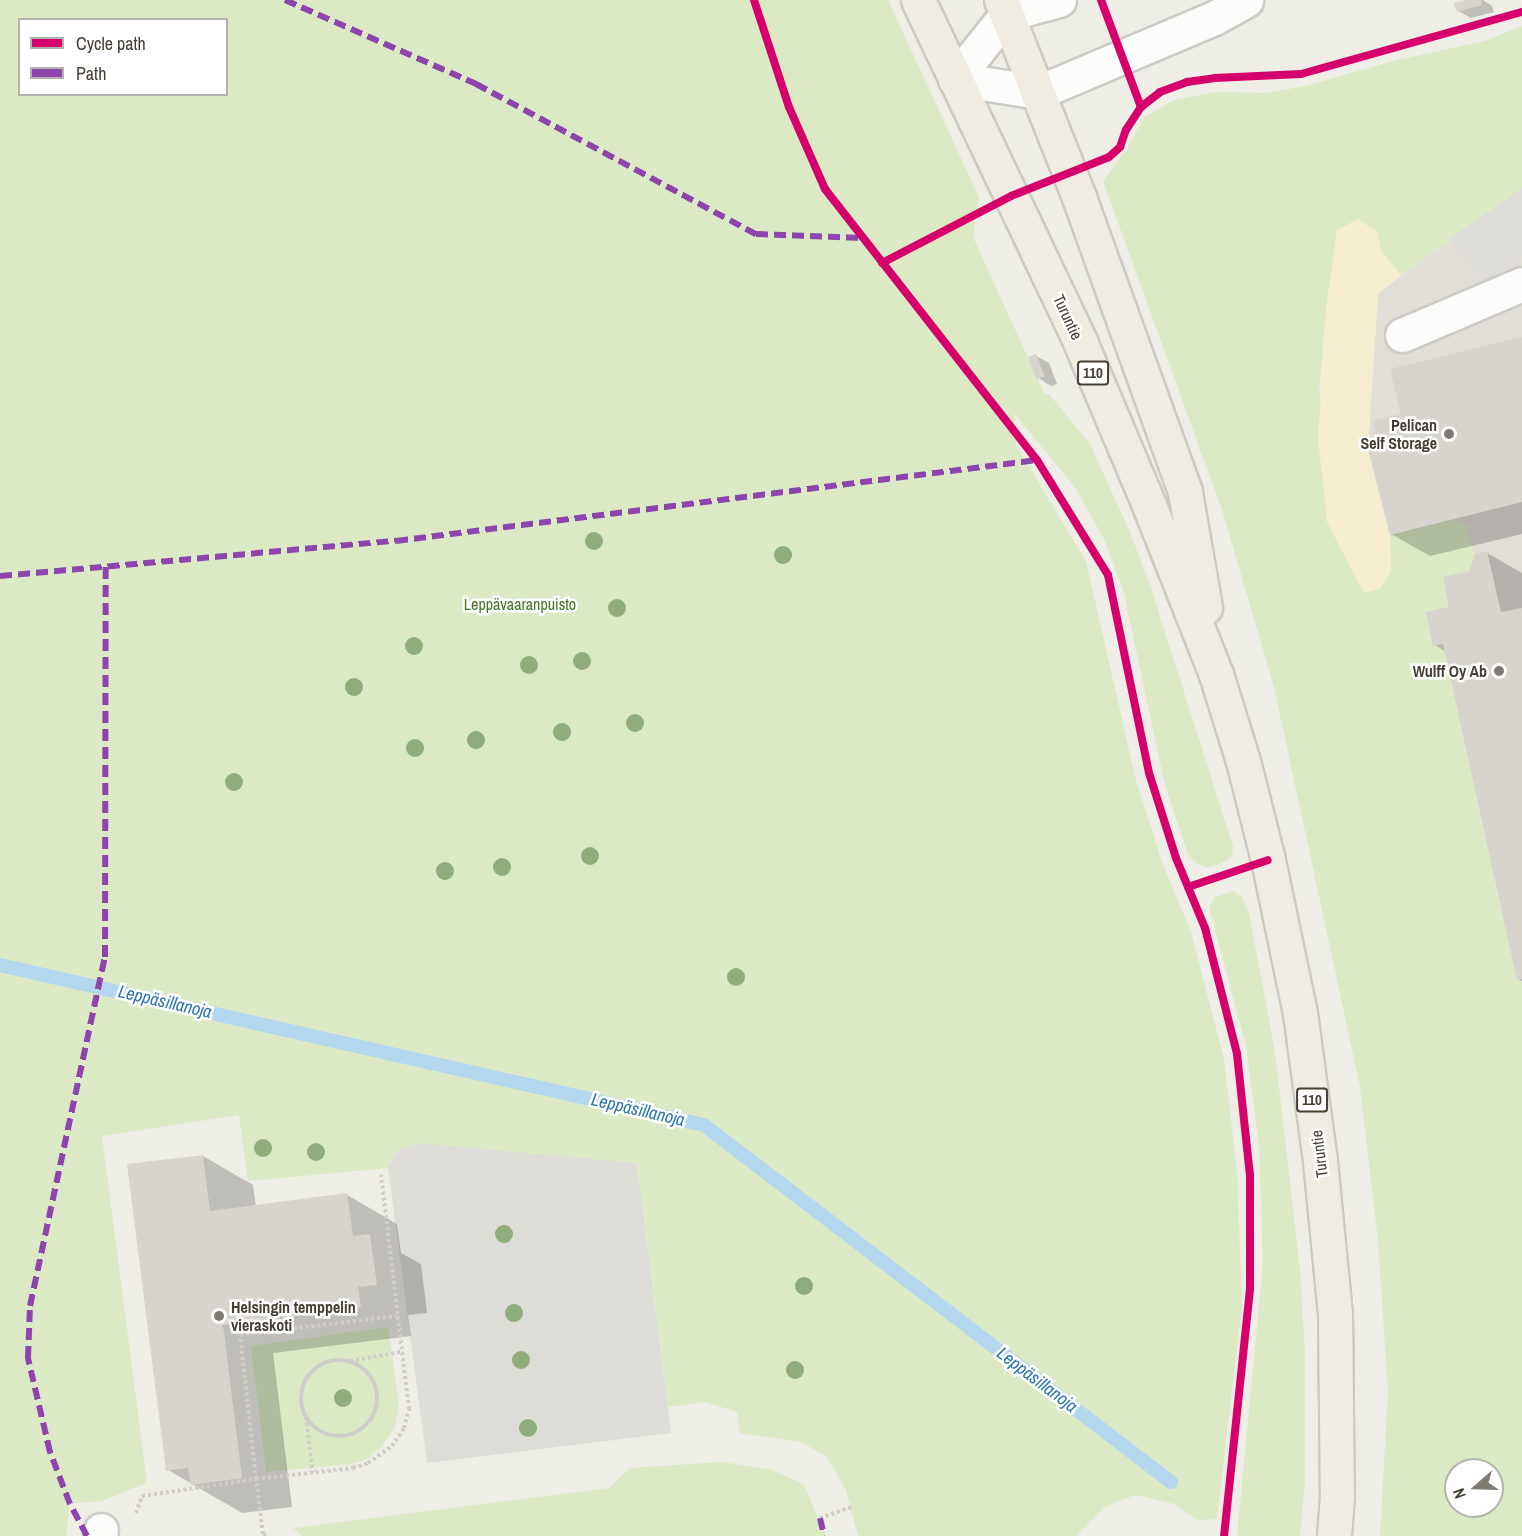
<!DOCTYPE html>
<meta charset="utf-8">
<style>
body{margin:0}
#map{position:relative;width:1522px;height:1536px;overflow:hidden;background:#eeede6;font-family:"Archivo Narrow",sans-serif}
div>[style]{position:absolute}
.industrial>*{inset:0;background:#e1ded7}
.green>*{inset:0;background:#dbeac5}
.sand>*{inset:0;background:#f4edcf}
.parking>*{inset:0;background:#dddcd6}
.shadow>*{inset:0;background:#0003}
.stream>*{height:14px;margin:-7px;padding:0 7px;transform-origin:7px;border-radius:7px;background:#b5d7ee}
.building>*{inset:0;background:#d6d4cd;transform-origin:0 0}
.path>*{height:4px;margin-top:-2px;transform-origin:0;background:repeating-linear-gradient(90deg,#d0cdc8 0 3px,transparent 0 6px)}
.path>.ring{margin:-2px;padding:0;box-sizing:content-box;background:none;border:4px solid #d0cdc8;border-radius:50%}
.roads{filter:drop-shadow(2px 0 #cccac4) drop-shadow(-2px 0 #cccac4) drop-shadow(0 2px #cccac4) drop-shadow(0 -2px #cccac4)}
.minor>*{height:33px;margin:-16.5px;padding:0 16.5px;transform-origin:16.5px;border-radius:16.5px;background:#fcfcfb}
.major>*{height:33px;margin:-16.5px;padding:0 16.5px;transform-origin:16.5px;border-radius:16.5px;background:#f0ece2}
.quiet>*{height:6px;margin-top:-3px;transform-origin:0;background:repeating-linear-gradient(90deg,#8e44ad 0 12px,transparent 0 18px)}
.cycleway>*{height:8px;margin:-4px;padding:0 4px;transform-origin:4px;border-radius:4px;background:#d6006c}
.trees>*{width:18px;height:18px;margin:-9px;border-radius:50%;background:#8fac7c}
.dots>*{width:16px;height:16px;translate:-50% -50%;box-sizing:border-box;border:3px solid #fff;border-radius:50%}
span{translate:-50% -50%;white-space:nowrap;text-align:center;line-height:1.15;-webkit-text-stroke:5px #fff;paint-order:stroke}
.shield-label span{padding:2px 4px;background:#fff;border:2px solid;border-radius:4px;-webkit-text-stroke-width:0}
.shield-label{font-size:15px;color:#443e33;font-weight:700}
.street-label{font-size:16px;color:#443e33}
.poi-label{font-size:16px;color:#443e33;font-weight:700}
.right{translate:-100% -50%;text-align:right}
.left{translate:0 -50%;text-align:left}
.park-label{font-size:16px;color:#427626}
.water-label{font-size:18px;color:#2b75b0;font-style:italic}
.legend{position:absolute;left:18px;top:18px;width:210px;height:78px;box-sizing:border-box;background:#fff;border:2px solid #b4b2ad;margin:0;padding:8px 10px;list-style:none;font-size:18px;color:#443e33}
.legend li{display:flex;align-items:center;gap:12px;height:30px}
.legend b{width:30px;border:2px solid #b4b2ad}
.north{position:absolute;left:1444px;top:1458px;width:60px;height:60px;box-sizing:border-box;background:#fff;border:2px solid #b4b2ad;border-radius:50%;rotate:250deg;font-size:16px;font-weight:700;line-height:24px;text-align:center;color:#443e33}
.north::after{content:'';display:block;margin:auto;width:21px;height:27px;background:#807b72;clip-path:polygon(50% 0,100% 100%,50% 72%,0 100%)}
</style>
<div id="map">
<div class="industrial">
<i style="clip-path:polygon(1522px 188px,1522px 1141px,1390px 535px,1368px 449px,1378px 293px)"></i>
</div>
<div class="green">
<i style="clip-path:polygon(evenodd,0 0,888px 0,979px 197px,973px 237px,1045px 395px,1049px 394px,1090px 444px,1130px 532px,1150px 585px,1233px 846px,1232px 856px,1224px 862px,1207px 868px,1197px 864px,1188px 855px,1164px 781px,1124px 593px,1105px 541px,1076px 489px,1014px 413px,1016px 445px,1086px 561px,1135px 777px,1162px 862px,1191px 932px,1224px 1059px,1237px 1173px,1242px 1304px,1217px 1519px,1197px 1520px,1174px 1504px,1135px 1495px,1104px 1507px,1077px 1536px,858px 1536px,846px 1490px,827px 1457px,801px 1442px,740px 1433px,737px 1412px,705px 1402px,668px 1407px,637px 1163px,398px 1150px,388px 1168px,248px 1181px,239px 1115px,102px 1136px,147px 1483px,102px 1501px,70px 1504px,66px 1536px,0 1536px,0 0,20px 20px,226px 20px,226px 94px,20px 94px,20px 20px)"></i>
<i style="clip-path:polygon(evenodd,1522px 26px,1522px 188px,1401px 276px,1381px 250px,1337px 230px,1326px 310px,1319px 393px,1391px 571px,1390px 535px,1453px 519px,1470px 527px,1467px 532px,1475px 554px,1469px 571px,1443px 577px,1449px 607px,1426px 612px,1433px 646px,1443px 644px,1517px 980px,1522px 982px,1522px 1536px,1380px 1536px,1388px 1392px,1378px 1240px,1360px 1087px,1274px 687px,1222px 510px,1103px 181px,1126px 150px,1144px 117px,1174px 100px,1216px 92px,1267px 93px,1305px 86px,1397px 60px,1485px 41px,1522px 26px,1456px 1470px,1492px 1470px,1492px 1506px,1456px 1506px,1456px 1470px)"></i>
<i style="clip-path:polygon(1233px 891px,1242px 897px,1249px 913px,1275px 1052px,1300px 1270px,1305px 1352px,1305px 1480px,1300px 1536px,1237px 1536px,1263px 1263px,1259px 1144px,1246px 1046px,1209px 907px,1215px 897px)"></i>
<i style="clip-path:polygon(388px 1327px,399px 1405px,395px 1427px,383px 1445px,367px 1459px,352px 1464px,266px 1472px,251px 1346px)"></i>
<i style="clip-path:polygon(722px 1462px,773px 1470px,804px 1485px,826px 1536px,302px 1536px,293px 1528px,609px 1488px,630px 1468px)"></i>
</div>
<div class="sand">
<i style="clip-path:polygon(1358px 219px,1377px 232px,1381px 250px,1401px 276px,1378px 294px,1368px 449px,1390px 535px,1391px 571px,1380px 589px,1364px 593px,1327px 522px,1318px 438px,1326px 310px,1337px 230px)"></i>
</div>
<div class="parking">
<i style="clip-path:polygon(1522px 188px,1522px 257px,1482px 286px,1449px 239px)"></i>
<i style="clip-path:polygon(419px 1143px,637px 1163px,671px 1433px,427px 1463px,388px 1168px,398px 1150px)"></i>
</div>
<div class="shadow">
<i style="clip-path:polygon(1472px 0,1483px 0,1492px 6px,1494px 12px,1471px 18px,1458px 11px)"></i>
<i style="clip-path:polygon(1522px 339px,1522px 534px,1430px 556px,1391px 534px,1380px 448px,1403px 415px)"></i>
<i style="clip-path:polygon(1036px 356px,1049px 363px,1057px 384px,1051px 386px,1038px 378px)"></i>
<i style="clip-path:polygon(1487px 553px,1522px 573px,1522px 981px,1518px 979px,1446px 652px,1435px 645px,1470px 572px)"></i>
<i style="clip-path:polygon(203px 1156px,253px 1185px,256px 1206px,347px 1195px,397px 1224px,401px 1253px,421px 1264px,427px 1313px,408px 1315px,411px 1336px,273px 1353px,292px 1507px,242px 1513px,168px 1470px)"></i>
</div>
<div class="stream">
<i style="left:0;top:965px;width:722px;rotate:12.8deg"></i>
<i style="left:704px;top:1125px;width:588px;rotate:37.4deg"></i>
</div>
<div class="building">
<i style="clip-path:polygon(1467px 0,1481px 0,1482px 5px,1457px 12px,1454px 3px)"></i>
<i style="clip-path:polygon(1522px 337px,1522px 502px,1390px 535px,1368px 449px,1378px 447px,1372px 421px,1401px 414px,1390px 369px)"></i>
<i style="left:1036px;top:354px;width:24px;height:9px;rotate:68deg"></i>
<i style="clip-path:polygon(1487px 551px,1501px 612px,1522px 608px,1522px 979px,1517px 980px,1443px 644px,1433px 646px,1426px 612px,1449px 607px,1443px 577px,1469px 571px,1475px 554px)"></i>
<i style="clip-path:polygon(203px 1155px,210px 1211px,347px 1193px,353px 1236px,370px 1234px,377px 1285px,358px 1287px,361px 1307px,223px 1325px,242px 1478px,191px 1485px,188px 1468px,166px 1471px,127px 1164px)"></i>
</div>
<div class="path">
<i class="ring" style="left:301px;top:1360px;width:72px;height:72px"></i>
<i style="left:350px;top:1361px;width:52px;rotate:-10deg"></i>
<i style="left:306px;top:1417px;width:56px;rotate:82.9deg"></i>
<i style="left:136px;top:1513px;width:18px;rotate:-71deg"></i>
<i style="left:142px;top:1496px;width:115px;rotate:-8.5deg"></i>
<i style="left:256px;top:1479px;width:145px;rotate:-96.3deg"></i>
<i style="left:240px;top:1335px;width:158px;rotate:-6.9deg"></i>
<i style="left:820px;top:1518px;width:34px;rotate:-19deg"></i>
<i style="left:266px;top:1536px;width:4px;rotate:-146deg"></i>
<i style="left:263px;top:1534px;width:55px;rotate:-97.3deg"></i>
<i style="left:256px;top:1479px;width:98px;rotate:-6.5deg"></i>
<i style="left:353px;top:1468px;width:16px;rotate:-18deg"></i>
<i style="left:368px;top:1463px;width:29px;rotate:-35deg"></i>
<i style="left:392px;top:1446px;width:22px;rotate:-56deg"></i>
<i style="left:404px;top:1428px;width:20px;rotate:-75deg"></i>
<i style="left:409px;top:1409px;width:236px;rotate:-96.8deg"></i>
</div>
<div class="roads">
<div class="minor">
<i style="left:1059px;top:0;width:54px;rotate:164.9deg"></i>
<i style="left:1007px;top:14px;width:83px;rotate:128.7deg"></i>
<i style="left:955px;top:79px;width:85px;rotate:8.8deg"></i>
<i style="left:1039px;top:92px;width:190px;rotate:-22.9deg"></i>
<i style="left:1214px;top:18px;width:37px;rotate:-29deg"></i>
<i style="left:1402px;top:335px;width:130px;rotate:-23deg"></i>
<i style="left:100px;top:1536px;width:6px;rotate:-81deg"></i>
</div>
<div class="major">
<i style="left:918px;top:0;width:381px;rotate:64.6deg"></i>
<i style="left:1081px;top:344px;width:175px;rotate:67.1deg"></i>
<i style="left:1149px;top:505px;width:182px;rotate:68.4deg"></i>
<i style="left:1216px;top:674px;width:91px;rotate:72.8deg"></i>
<i style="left:1243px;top:761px;width:102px;rotate:75.8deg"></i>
<i style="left:1268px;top:860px;width:156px;rotate:78.2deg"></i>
<i style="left:1300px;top:1013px;width:149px;rotate:82.3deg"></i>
<i style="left:1320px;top:1161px;width:153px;rotate:84.4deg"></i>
<i style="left:1335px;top:1313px;width:183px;rotate:89.4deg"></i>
<i style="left:1337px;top:1496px;width:40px;rotate:94.3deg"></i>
<i style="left:1001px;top:0;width:215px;rotate:68.4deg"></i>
<i style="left:1080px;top:200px;width:310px;rotate:70.2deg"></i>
<i style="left:1185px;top:492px;width:117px;rotate:80.1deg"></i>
</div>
</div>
<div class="quiet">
<i style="left:285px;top:0;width:209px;rotate:23.7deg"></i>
<i style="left:476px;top:84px;width:318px;rotate:28.2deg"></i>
<i style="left:756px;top:234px;width:107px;rotate:2.1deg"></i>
<i style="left:0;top:576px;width:398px;rotate:-5.1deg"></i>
<i style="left:396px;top:541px;width:646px;rotate:-7.2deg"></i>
<i style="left:820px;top:1518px;width:18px;rotate:77deg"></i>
<i style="left:87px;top:1536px;width:36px;rotate:-118deg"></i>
<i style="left:70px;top:1504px;width:56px;rotate:-111deg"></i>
<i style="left:50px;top:1452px;width:97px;rotate:-103.2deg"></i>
<i style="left:28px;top:1358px;width:52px;rotate:-87.8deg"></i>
<i style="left:30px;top:1306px;width:357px;rotate:-77.9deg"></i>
<i style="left:105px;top:957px;width:390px;rotate:-89.9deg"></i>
</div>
<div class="cycleway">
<i style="left:754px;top:0;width:113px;rotate:71.9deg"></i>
<i style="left:789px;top:107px;width:90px;rotate:66.3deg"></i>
<i style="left:825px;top:189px;width:344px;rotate:52deg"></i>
<i style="left:1037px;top:460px;width:135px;rotate:58.3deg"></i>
<i style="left:1108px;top:575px;width:202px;rotate:78.3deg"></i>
<i style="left:1149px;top:773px;width:89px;rotate:72.4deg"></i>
<i style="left:1176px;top:858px;width:76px;rotate:67.5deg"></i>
<i style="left:1205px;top:928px;width:130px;rotate:75.7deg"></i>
<i style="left:1237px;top:1054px;width:122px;rotate:83.9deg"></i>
<i style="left:1250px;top:1175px;width:114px;rotate:90deg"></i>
<i style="left:1250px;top:1289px;width:248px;rotate:96deg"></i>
<i style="left:1101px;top:0;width:114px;rotate:69.5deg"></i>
<i style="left:882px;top:263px;width:145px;rotate:-27.4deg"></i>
<i style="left:1011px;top:196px;width:105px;rotate:-21.7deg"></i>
<i style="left:1109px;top:157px;width:15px;rotate:-42deg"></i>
<i style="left:1120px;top:147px;width:18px;rotate:-71deg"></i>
<i style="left:1126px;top:130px;width:27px;rotate:-57deg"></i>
<i style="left:1141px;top:107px;width:24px;rotate:-38deg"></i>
<i style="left:1160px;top:92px;width:29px;rotate:-20deg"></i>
<i style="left:1187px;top:82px;width:28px;rotate:-8deg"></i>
<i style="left:1215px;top:78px;width:86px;rotate:-2.7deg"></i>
<i style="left:1301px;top:74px;width:230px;rotate:-15.7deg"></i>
<i style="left:1188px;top:887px;width:84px;rotate:-18.6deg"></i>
</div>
<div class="trees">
<i style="left:594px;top:541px"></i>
<i style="left:783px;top:555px"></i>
<i style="left:617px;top:608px"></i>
<i style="left:414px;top:646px"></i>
<i style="left:582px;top:661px"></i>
<i style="left:529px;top:665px"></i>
<i style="left:354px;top:687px"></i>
<i style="left:635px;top:723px"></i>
<i style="left:562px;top:732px"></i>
<i style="left:476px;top:740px"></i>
<i style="left:415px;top:748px"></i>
<i style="left:234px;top:782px"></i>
<i style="left:590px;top:856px"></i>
<i style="left:502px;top:867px"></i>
<i style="left:445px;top:871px"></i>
<i style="left:736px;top:977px"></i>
<i style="left:263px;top:1148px"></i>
<i style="left:316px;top:1152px"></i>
<i style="left:504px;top:1234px"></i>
<i style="left:804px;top:1286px"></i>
<i style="left:514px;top:1313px"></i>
<i style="left:521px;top:1360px"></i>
<i style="left:795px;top:1370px"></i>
<i style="left:343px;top:1398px"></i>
<i style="left:528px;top:1428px"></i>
</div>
<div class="dots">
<i style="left:1449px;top:434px;background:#807b72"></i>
<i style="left:1499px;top:671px;background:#807b72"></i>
<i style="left:219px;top:1316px;background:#807b72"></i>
</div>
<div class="shield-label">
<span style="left:1093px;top:373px">110</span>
<span style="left:1312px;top:1100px">110</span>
</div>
<div class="street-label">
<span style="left:1068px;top:317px;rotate:65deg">Turuntie</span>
<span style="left:1319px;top:1154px;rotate:-97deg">Turuntie</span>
</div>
<div class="poi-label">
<span class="right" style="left:1437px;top:434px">Pelican<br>Self Storage</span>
<span class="right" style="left:1487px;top:671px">Wulff Oy Ab</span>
<span class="left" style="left:231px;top:1316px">Helsingin temppelin<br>vieraskoti</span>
</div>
<div class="park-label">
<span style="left:520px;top:604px">Leppävaaranpuisto</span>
</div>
<div class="water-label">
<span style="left:165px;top:1002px;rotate:13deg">Leppäsillanoja</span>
<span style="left:638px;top:1110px;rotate:13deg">Leppäsillanoja</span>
<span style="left:1037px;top:1380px;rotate:37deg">Leppäsillanoja</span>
</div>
<ul class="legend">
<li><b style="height:8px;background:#d6006c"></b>Cycle path</li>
<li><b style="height:8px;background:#8e44ad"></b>Path</li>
</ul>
<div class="north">N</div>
</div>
